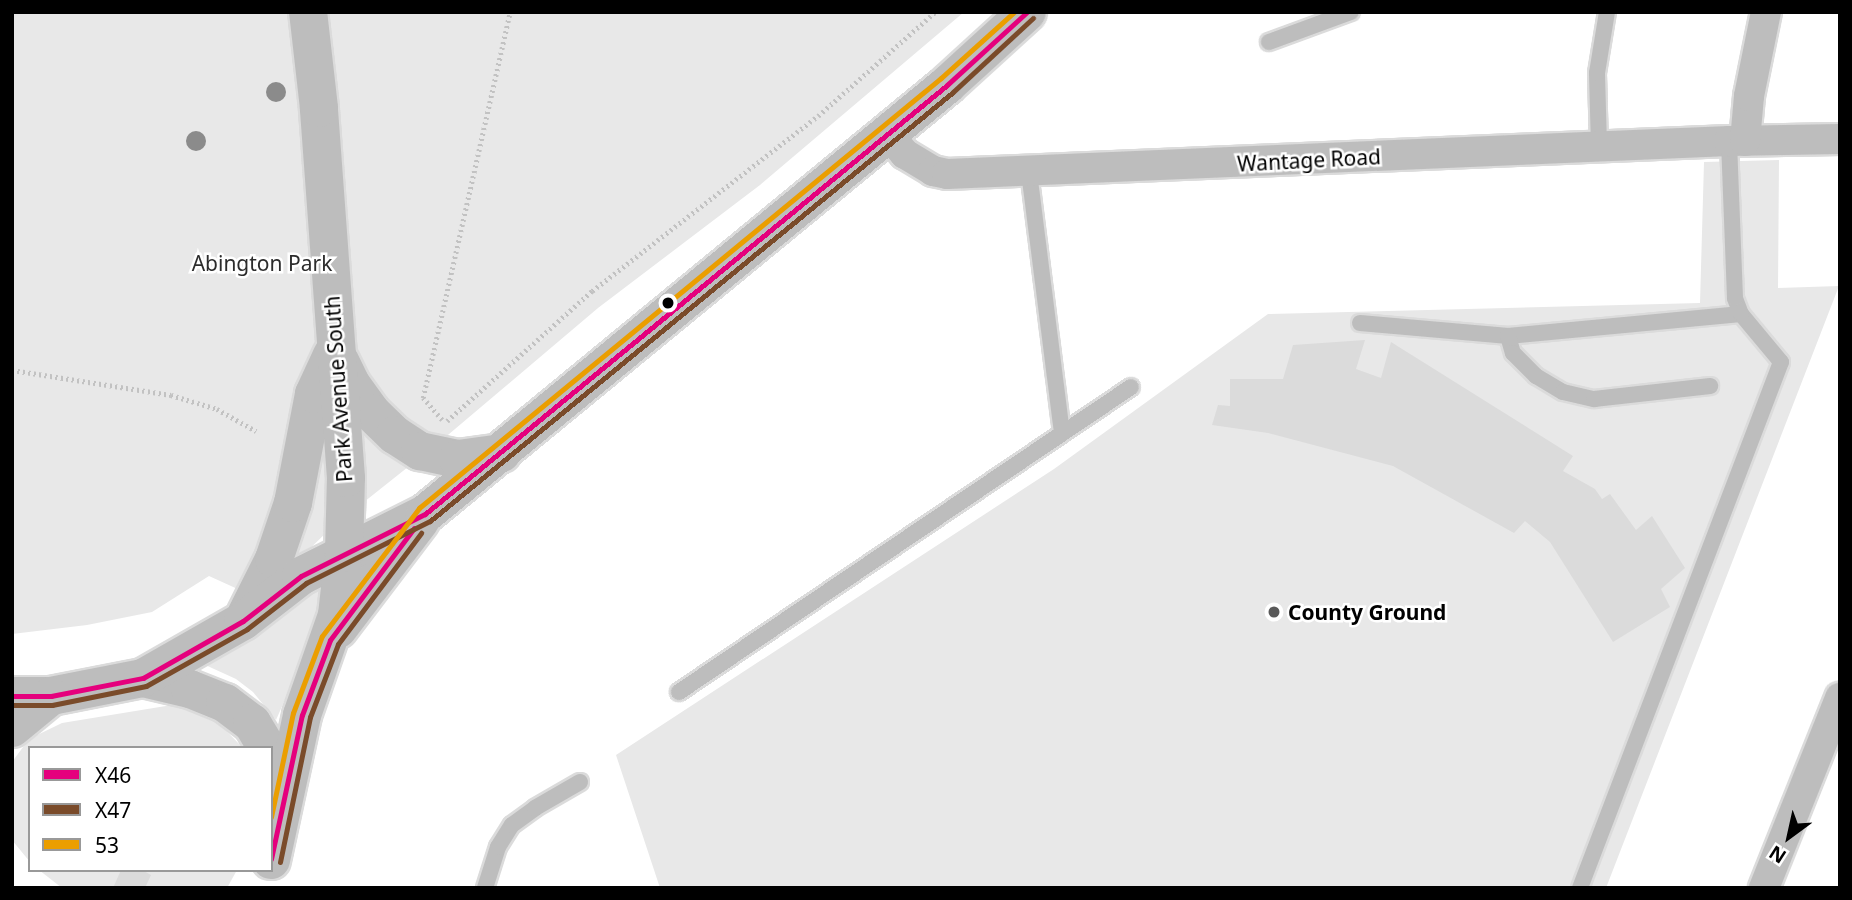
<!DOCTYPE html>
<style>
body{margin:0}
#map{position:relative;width:1852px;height:900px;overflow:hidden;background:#fff;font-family:"Noto Sans",sans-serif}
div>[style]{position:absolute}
.green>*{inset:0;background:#e8e8e8}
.building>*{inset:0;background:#dbdbdb}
.path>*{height:4.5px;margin-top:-2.25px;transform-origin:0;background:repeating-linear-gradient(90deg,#c2c2c2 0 2px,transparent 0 5.5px)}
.roads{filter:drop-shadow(2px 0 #dbdbdb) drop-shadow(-2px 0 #dbdbdb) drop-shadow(0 2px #dbdbdb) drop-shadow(0 -2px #dbdbdb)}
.service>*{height:16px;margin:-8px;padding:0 8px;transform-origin:8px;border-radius:8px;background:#bdbdbd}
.minor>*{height:30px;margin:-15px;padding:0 15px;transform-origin:15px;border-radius:15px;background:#bdbdbd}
.primary>*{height:38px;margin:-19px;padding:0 19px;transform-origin:19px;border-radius:19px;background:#bdbdbd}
.bus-1>*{height:5px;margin:-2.5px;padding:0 2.5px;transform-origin:2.5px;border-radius:2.5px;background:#e5007d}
.bus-2>*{height:5px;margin:-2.5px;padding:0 2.5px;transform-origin:2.5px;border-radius:2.5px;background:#7a4b2a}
.bus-3>*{height:5px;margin:-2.5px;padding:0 2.5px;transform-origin:2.5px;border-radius:2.5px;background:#eb9e00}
.trees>*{width:20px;height:20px;margin:-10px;border-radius:50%;background:#8b8b8b}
.dots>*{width:19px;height:19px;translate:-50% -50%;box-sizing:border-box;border:4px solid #fff;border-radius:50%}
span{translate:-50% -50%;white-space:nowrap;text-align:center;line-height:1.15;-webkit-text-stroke:5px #fff;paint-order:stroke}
.street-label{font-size:21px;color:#000}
.park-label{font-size:21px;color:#2c2c2c}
.poi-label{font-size:21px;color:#000;font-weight:700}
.left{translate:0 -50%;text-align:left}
.frame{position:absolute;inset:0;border:14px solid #000;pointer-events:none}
.legend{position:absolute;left:28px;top:746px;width:245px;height:126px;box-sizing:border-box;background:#fff;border:2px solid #999;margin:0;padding:9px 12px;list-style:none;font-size:21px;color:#000}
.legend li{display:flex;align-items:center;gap:14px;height:35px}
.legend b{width:35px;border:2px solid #999}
.north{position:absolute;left:1754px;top:802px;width:70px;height:70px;-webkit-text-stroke:5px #fff;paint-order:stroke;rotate:213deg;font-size:19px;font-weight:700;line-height:28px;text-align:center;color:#000}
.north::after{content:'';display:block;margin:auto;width:24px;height:32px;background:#000;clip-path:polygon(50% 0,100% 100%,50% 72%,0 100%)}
</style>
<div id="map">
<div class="green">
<i style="clip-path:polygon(12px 12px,964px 12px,760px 185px,598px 308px,442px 440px,330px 529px,296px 562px,242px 591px,209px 576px,152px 612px,87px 625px,12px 634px)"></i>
<i style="clip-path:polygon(1779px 160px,1778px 288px,1839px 286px,1606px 888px,660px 888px,616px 755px,1054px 469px,1268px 314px,1700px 303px,1704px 162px)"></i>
<i style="clip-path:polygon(320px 588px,320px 609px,299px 668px,276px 720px,253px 692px,236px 679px,201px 663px)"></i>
<i style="clip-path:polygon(178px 704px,212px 716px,243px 748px,30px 748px,30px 862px,12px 840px,12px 762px,29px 739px,62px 723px)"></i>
<i style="clip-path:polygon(39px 870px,237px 870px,227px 888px,62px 888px)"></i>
</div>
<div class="building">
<i style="clip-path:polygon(1365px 340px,1356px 369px,1381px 378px,1391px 342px,1573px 456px,1563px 471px,1595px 489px,1602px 499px,1610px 494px,1636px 530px,1652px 516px,1685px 568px,1661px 589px,1670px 607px,1613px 642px,1550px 542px,1525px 521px,1514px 533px,1393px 466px,1268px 433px,1212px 425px,1218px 405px,1230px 406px,1230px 379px,1283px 379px,1293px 345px)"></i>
<i style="clip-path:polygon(121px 870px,142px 870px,151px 875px,145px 888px,113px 888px)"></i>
</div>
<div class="path">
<i style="left:12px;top:370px;width:161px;rotate:8.9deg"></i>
<i style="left:171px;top:395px;width:48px;rotate:16.9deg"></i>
<i style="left:217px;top:409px;width:45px;rotate:29.4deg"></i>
<i style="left:442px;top:420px;width:29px;rotate:-131deg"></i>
<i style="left:423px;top:398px;width:396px;rotate:-77.3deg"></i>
<i style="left:447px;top:421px;width:195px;rotate:-41.9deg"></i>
<i style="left:592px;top:291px;width:286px;rotate:-37.8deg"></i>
<i style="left:818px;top:116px;width:157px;rotate:-41.6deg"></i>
</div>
<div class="roads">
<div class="service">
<i style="left:1269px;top:42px;width:87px;rotate:-20.1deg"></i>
<i style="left:1599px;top:146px;width:73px;rotate:-91.6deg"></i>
<i style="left:1597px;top:73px;width:62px;rotate:-80.7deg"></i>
<i style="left:1029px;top:172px;width:263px;rotate:82.8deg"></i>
<i style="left:1360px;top:323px;width:149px;rotate:5deg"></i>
<i style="left:1508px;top:336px;width:234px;rotate:-5.4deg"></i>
<i style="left:1508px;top:336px;width:18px;rotate:74deg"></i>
<i style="left:1513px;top:353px;width:33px;rotate:45deg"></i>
<i style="left:1536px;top:376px;width:31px;rotate:31deg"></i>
<i style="left:1563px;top:392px;width:32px;rotate:13deg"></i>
<i style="left:1594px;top:399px;width:117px;rotate:-6.4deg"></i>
<i style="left:679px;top:692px;width:545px;rotate:-34.01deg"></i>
<i style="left:485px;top:888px;width:43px;rotate:-72.4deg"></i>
<i style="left:498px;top:847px;width:26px;rotate:-58deg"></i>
<i style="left:512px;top:825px;width:29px;rotate:-36deg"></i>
<i style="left:535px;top:808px;width:52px;rotate:-30deg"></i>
<i style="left:1580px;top:888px;width:563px;rotate:-69.09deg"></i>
<i style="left:1781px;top:362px;width:62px;rotate:-129.8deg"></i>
<i style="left:1741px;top:314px;width:17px;rotate:-111deg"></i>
<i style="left:1735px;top:298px;width:157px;rotate:-92.2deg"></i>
</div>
<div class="minor">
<i style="left:888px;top:134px;width:26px;rotate:50deg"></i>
<i style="left:905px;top:154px;width:33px;rotate:31deg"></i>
<i style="left:933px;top:171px;width:14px;rotate:12deg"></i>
<i style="left:947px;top:174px;width:783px;rotate:-2.42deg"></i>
<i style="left:1729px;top:141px;width:111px;rotate:-1deg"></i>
<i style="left:1745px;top:141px;width:45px;rotate:-84.9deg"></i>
<i style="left:1749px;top:96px;width:86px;rotate:-78.6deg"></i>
<i style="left:1764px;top:888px;width:205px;rotate:-68.2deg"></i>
</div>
<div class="primary">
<i style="left:340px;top:361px;width:25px;rotate:64deg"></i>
<i style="left:351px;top:384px;width:36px;rotate:54deg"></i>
<i style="left:372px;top:413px;width:32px;rotate:44deg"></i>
<i style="left:395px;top:435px;width:30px;rotate:33deg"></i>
<i style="left:420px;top:451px;width:39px;rotate:12deg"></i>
<i style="left:458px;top:459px;width:44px;rotate:-7.8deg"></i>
<i style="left:246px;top:615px;width:63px;rotate:-63.4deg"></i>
<i style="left:274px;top:559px;width:59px;rotate:-71.3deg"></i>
<i style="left:293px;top:503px;width:111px;rotate:-79.1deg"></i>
<i style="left:314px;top:394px;width:43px;rotate:-65.2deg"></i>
<i style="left:338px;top:629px;width:136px;rotate:-52.8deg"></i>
<i style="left:143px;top:678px;width:48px;rotate:13.2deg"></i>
<i style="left:190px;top:689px;width:38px;rotate:22deg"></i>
<i style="left:225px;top:703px;width:34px;rotate:37deg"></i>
<i style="left:252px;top:723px;width:29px;rotate:59deg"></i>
<i style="left:12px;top:696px;width:39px"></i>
<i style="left:51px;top:696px;width:94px;rotate:-11.1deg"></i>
<i style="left:143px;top:678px;width:115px;rotate:-29.7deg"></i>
<i style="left:243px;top:621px;width:73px;rotate:-37.8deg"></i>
<i style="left:301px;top:576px;width:139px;rotate:-26.6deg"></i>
<i style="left:425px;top:514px;width:676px;rotate:-39.41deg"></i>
<i style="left:947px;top:85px;width:108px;rotate:-42.4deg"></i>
<i style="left:12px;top:728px;width:50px;rotate:-39.4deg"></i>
<i style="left:271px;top:860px;width:148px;rotate:-77.9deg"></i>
<i style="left:302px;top:715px;width:106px;rotate:-70.7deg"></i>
<i style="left:337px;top:615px;width:62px;rotate:-83.6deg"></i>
<i style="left:344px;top:553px;width:75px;rotate:-88.5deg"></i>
<i style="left:346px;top:478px;width:371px;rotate:-94.2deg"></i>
<i style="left:319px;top:108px;width:97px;rotate:-96.5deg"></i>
</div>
</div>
<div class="bus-1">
<i style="left:12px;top:696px;width:39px"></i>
<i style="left:51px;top:696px;width:94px;rotate:-11.1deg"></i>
<i style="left:143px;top:678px;width:115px;rotate:-29.7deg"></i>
<i style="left:243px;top:621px;width:73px;rotate:-37.8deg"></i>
<i style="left:301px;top:576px;width:139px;rotate:-26.6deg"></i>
<i style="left:425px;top:514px;width:676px;rotate:-39.41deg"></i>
<i style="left:947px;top:85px;width:108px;rotate:-42.4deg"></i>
<i style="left:271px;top:859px;width:147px;rotate:-77.9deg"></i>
<i style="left:302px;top:715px;width:80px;rotate:-69.5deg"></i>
<i style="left:330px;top:640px;width:140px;rotate:-53.1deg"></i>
</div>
<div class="bus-2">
<i style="left:12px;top:705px;width:40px"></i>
<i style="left:52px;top:705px;width:96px;rotate:-11.4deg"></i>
<i style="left:146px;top:686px;width:116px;rotate:-29.4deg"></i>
<i style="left:247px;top:629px;width:75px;rotate:-37.9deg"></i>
<i style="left:306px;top:583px;width:139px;rotate:-26.6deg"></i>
<i style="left:430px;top:521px;width:676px;rotate:-39.36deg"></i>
<i style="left:953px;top:92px;width:109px;rotate:-42.8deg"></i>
<i style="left:280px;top:862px;width:148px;rotate:-78.3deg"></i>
<i style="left:310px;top:717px;width:78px;rotate:-69deg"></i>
<i style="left:338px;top:644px;width:139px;rotate:-53.2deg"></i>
</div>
<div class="bus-3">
<i style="left:271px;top:817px;width:106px;rotate:-78.1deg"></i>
<i style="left:293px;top:713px;width:82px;rotate:-69.4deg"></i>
<i style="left:322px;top:636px;width:161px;rotate:-52.8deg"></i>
<i style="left:419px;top:508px;width:676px;rotate:-39.48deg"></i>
<i style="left:941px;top:78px;width:98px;rotate:-42.1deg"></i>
</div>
<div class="trees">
<i style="left:276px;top:92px"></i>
<i style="left:196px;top:141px"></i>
</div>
<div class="dots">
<i style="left:668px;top:303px;background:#000"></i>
<i style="left:1274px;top:612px;background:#595959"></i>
</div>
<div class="street-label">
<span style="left:1309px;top:160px;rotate:-3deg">Wantage Road</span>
<span style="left:338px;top:389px;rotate:-94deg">Park Avenue South</span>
</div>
<div class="park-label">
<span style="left:262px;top:263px">Abington Park</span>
</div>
<div class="poi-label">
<span class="left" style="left:1288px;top:612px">County Ground</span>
</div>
<div class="frame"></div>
<ul class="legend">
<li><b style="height:9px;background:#e5007d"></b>X46</li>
<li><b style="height:9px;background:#7a4b2a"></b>X47</li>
<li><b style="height:9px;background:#eb9e00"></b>53</li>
</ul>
<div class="north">N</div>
</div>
